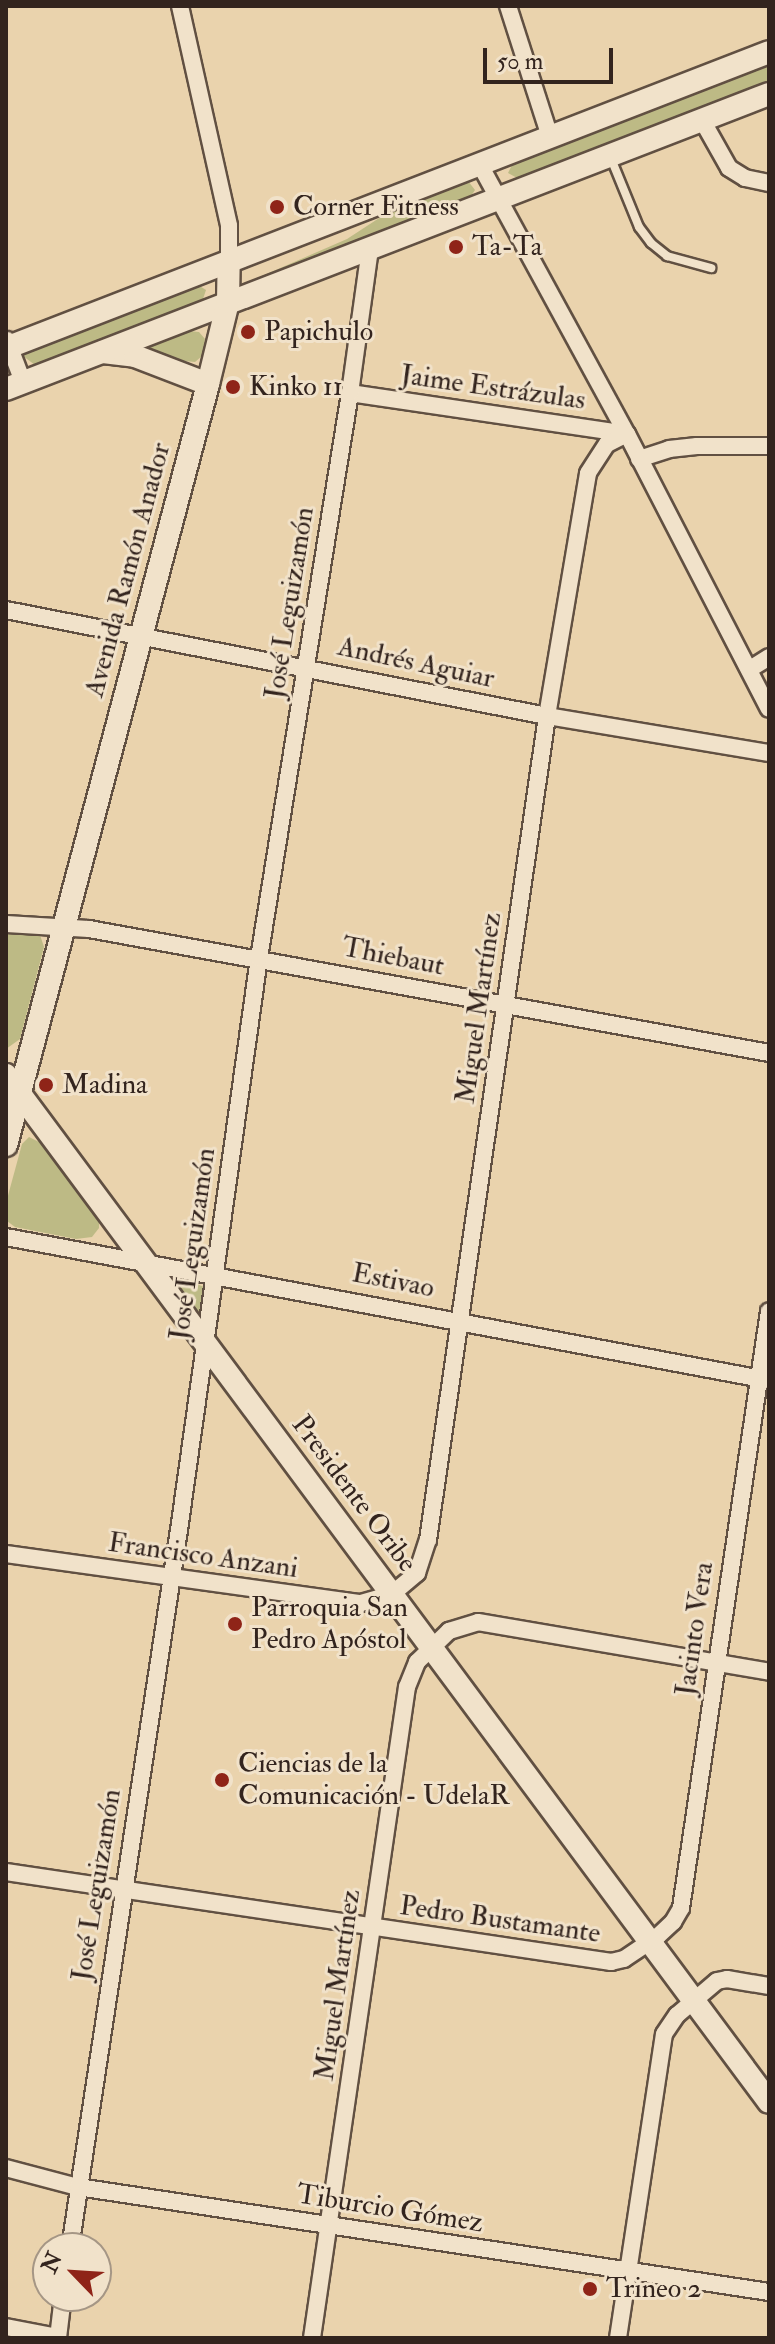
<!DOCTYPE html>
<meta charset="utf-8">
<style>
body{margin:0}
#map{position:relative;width:775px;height:2344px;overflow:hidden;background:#ead3ad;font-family:"IM FELL Double Pica",serif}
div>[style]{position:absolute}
.green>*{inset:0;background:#bdba85}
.roads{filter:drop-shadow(2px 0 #615042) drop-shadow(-2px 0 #615042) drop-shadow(0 2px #615042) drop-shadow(0 -2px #615042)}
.lane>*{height:8px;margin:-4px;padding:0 4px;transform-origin:4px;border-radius:4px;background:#f1e2ca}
.street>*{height:16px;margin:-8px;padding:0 8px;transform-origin:8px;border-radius:8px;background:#f1e2ca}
.secondary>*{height:22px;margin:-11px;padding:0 11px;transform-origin:11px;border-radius:11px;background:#f1e2ca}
.dots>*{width:22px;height:22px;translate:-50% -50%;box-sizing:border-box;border:4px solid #f1e2ca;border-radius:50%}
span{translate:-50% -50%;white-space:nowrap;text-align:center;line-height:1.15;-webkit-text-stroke:6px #f1e2ca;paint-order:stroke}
.poi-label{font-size:28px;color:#33241e}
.left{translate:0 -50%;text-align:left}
.street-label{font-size:28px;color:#33241e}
.frame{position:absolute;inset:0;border:8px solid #33241e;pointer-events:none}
.north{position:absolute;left:32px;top:2232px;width:80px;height:80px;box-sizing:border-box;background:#f1e2ca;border:2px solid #a59685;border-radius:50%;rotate:295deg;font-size:22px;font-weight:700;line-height:32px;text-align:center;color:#33241e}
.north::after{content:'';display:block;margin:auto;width:28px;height:36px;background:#8f2418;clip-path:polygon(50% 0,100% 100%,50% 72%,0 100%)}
.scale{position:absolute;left:483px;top:48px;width:130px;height:36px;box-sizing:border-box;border:4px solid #33241e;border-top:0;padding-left:10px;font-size:24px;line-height:28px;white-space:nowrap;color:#33241e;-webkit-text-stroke:6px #f1e2ca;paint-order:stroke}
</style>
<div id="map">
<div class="green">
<i style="clip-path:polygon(769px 65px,769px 81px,519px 179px,508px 173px,513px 163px)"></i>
<i style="clip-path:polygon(468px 181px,475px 190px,471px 196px,255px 279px,347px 239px,393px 209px)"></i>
<i style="clip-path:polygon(198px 285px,206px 290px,203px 299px,35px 365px,23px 356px,28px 350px)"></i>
<i style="clip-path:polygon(189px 331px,199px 332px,205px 339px,202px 356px,195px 362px,153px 358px,148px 350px,150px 345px)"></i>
<i style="clip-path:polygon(30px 931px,40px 935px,44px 947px,20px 1039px,6px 1049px,6px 932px)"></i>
<i style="clip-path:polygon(29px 1137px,45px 1145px,99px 1216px,99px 1228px,92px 1237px,76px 1239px,15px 1227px,7px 1221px,6px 1203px,22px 1144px)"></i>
<i style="clip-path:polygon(182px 1278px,204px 1287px,200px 1313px,174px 1286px)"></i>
</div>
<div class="roads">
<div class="lane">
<i style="left:610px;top:156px;width:77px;rotate:67.8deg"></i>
<i style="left:639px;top:227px;width:20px;rotate:53deg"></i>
<i style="left:651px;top:243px;width:21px;rotate:39deg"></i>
<i style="left:667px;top:256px;width:46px;rotate:15.3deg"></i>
</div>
<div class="street">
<i style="left:180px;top:6px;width:225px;rotate:77.4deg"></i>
<i style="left:229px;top:226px;width:37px;rotate:90deg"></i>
<i style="left:508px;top:6px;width:138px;rotate:72.2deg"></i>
<i style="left:702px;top:120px;width:55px;rotate:60.6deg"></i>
<i style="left:729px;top:168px;width:19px;rotate:32deg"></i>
<i style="left:745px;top:178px;width:25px;rotate:12deg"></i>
<i style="left:479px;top:163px;width:309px;rotate:61.4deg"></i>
<i style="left:627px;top:434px;width:309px;rotate:62.7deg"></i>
<i style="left:7px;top:340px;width:45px;rotate:69.1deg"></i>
<i style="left:350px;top:393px;width:280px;rotate:8.4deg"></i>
<i style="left:639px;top:459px;width:32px;rotate:-18deg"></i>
<i style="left:669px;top:449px;width:28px;rotate:-6deg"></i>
<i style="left:697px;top:446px;width:72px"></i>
<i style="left:6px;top:610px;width:551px;rotate:11.09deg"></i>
<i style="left:547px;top:716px;width:225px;rotate:9.5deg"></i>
<i style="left:750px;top:669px;width:22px;rotate:-32deg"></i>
<i style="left:6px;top:924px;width:83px;rotate:3.4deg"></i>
<i style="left:89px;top:929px;width:691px;rotate:10.33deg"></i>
<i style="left:6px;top:1237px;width:774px;rotate:10.64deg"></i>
<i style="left:6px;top:1554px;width:358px;rotate:7.9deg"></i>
<i style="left:361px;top:1603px;width:32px;rotate:-16deg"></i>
<i style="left:392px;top:1594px;width:33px;rotate:-40deg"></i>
<i style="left:417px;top:1573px;width:35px;rotate:-72deg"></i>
<i style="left:428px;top:1540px;width:833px;rotate:-81.78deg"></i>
<i style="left:547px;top:716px;width:246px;rotate:-80.4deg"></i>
<i style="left:588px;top:473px;width:35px;rotate:-57deg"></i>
<i style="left:607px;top:444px;width:22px;rotate:-27deg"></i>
<i style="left:6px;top:1872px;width:612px;rotate:8.46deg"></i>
<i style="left:611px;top:1962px;width:13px;rotate:-13deg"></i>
<i style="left:624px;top:1959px;width:41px;rotate:-34.1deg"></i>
<i style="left:658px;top:1936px;width:21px;rotate:-43deg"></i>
<i style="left:673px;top:1922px;width:16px;rotate:-60deg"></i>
<i style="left:681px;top:1908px;width:603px;rotate:-81.61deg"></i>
<i style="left:6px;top:2168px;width:74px;rotate:14.8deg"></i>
<i style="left:78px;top:2187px;width:699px;rotate:8.64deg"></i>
<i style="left:70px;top:2248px;width:733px;rotate:-81.37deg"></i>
<i style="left:180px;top:1523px;width:570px;rotate:-82.04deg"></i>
<i style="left:259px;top:958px;width:572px;rotate:-80.85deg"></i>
<i style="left:350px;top:393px;width:146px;rotate:-82.1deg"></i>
<i style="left:6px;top:2327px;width:53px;rotate:10.9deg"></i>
<i style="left:58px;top:2338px;width:42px;rotate:-83.2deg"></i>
<i style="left:312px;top:2338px;width:658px;rotate:-81.7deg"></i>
<i style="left:407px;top:1687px;width:27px;rotate:-68deg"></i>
<i style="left:417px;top:1662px;width:45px;rotate:-44.1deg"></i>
<i style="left:449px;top:1631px;width:30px;rotate:-17deg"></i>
<i style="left:478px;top:1622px;width:295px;rotate:9.7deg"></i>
<i style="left:618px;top:2338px;width:307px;rotate:-81.4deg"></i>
<i style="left:664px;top:2034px;width:23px;rotate:-56deg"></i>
<i style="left:677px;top:2015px;width:52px;rotate:-40.4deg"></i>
<i style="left:717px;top:1981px;width:10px;rotate:-11deg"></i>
<i style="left:727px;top:1979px;width:43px;rotate:9.5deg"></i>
</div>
<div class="secondary">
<i style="left:6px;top:348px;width:818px;rotate:-21.2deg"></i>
<i style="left:103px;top:352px;width:32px;rotate:7deg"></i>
<i style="left:135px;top:356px;width:78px;rotate:21deg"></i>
<i style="left:6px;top:389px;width:818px;rotate:-21.14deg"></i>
<i style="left:6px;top:1075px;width:1279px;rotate:53.39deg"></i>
<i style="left:6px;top:1145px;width:787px;rotate:-75.13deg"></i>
<i style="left:208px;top:384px;width:84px;rotate:-76.3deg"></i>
<i style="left:228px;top:302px;width:39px;rotate:-89deg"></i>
</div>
</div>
<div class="dots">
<i style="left:277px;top:207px;background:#8f2418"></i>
<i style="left:456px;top:247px;background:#8f2418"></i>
<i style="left:248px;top:332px;background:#8f2418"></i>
<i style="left:233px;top:387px;background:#8f2418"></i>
<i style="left:46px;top:1085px;background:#8f2418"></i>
<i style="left:235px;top:1624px;background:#8f2418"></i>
<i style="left:222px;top:1780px;background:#8f2418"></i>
<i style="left:590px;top:2289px;background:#8f2418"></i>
</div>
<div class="poi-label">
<span class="left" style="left:293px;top:207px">Corner Fitness</span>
<span class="left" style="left:472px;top:247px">Ta-Ta</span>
<span class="left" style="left:264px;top:332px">Papichulo</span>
<span class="left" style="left:249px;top:387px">Kinko 11</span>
<span class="left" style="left:62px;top:1085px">Madina</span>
<span class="left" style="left:251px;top:1624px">Parroquia San<br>Pedro Apóstol</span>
<span class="left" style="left:238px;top:1780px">Ciencias de la<br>Comunicación - UdelaR</span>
<span class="left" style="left:606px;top:2289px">Trineo 2</span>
</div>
<div class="street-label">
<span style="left:493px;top:388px;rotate:8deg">Jaime Estrázulas</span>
<span style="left:128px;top:570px;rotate:-75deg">Avenida Ramón Anador</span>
<span style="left:290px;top:603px;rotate:-81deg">José Leguizamón</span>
<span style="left:416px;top:663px;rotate:12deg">Andrés Aguiar</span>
<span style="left:393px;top:957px;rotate:11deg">Thiebaut</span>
<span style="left:479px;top:1008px;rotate:-82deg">Miguel Martínez</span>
<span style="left:193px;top:1244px;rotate:-82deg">José Leguizamón</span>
<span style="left:393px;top:1281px;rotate:11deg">Estivao</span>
<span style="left:354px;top:1494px;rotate:53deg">Presidente Oribe</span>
<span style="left:203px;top:1556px;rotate:8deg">Francisco Anzani</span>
<span style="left:695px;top:1629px;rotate:-82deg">Jacinto Vera</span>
<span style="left:97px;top:1885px;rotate:-81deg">José Leguizamón</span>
<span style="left:500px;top:1920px;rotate:8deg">Pedro Bustamante</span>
<span style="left:338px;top:1985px;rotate:-82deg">Miguel Martínez</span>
<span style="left:390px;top:2209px;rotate:9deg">Tiburcio Gómez</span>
</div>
<div class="frame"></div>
<div class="north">N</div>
<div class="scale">50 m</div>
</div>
